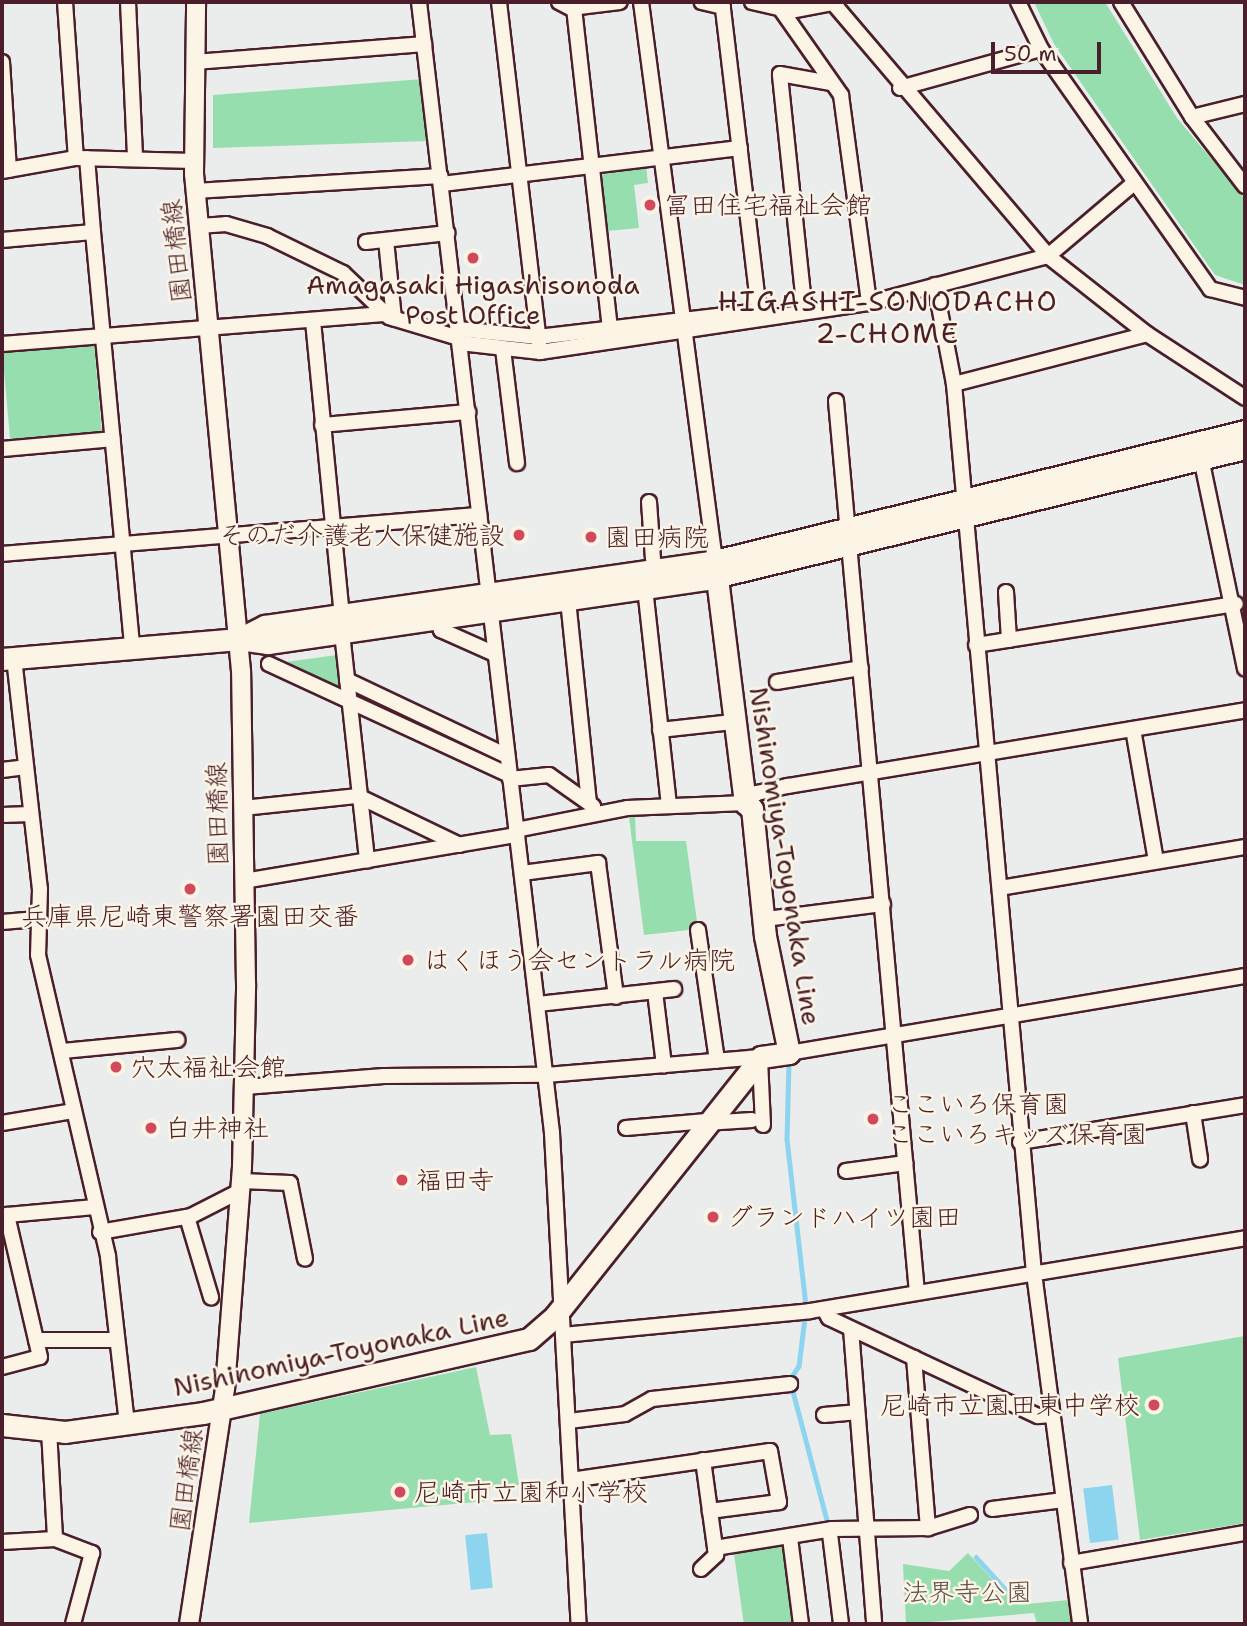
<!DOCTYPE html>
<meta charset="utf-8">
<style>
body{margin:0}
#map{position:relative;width:1247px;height:1626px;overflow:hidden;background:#ebecec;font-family:"Shantell Sans","Klee One",sans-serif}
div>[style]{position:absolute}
.green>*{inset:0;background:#96dead;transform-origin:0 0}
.water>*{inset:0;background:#8dd5ee;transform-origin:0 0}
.stream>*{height:4.5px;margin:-2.25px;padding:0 2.25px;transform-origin:2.25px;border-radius:2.25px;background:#8dd5ee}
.roads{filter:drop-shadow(2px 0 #4a1f2b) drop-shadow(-2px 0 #4a1f2b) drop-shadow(0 2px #4a1f2b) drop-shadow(0 -2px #4a1f2b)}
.minor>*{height:14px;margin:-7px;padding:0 7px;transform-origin:7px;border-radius:7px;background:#fcf5e5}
.tertiary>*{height:18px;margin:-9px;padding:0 9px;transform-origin:9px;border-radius:9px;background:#fcf5e5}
.secondary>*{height:21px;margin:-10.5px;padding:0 10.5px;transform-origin:10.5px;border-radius:10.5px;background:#fcf5e5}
.dots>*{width:19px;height:19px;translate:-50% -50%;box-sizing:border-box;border:4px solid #fcf5e5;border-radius:50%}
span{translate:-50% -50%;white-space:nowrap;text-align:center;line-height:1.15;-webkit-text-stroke:5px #fcf5e5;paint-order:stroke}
.poi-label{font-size:26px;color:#4a1f2b}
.left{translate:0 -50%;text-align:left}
.right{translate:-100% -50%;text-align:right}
.street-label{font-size:26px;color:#4a1f2b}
.park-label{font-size:26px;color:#5d4f4c}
.neighbourhood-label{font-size:28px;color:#4a1f2b;letter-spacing:2px}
.frame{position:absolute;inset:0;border:4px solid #4a1f2b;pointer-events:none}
.scale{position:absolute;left:991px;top:42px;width:110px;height:32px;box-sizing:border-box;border:4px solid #4a1f2b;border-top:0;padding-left:9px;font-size:21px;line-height:24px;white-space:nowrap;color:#4a1f2b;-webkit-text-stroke:5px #fcf5e5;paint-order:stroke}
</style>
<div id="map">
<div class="green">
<i style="clip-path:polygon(1034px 2px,1105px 2px,1177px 118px,1245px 199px,1245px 285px,1215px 275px,1054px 44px)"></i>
<i style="clip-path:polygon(423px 79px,429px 141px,213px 148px,213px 95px)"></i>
<i style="clip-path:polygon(646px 167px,648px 183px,634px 185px,639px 228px,607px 231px,600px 175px)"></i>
<i style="left:94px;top:343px;width:91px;height:92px;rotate:85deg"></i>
<i style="clip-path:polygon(337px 655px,340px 689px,286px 662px)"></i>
<i style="clip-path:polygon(635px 816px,636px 841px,686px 841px,698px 929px,644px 935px,629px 817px)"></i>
<i style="clip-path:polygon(1245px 1336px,1245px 1523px,1140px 1540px,1118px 1358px)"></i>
<i style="clip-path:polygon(476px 1367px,490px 1435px,511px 1434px,519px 1485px,490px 1487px,487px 1501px,249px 1523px,260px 1414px)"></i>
<i style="left:785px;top:1543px;width:82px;height:52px;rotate:82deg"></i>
<i style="clip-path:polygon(968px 1553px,1016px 1605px,1069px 1600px,1074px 1624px,1037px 1624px,1034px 1613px,906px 1624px,903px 1564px,949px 1571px)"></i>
</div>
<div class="water">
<i style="left:1112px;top:1485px;width:55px;height:29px;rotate:83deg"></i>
<i style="left:487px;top:1533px;width:55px;height:22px;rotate:84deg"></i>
</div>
<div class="stream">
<i style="left:789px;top:1063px;width:76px;rotate:91.5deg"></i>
<i style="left:787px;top:1139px;width:167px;rotate:83.5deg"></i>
<i style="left:805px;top:1318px;width:48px;rotate:97.1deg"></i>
<i style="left:799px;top:1366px;width:17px;rotate:123deg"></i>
<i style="left:790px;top:1380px;width:149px;rotate:75.2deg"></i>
<i style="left:976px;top:1557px;width:61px;rotate:47.7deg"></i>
</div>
<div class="roads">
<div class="minor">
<i style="left:65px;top:2px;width:156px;rotate:86deg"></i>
<i style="left:128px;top:2px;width:157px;rotate:87.4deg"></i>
<i style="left:419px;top:2px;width:1139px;rotate:83.29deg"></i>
<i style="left:552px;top:1133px;width:492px;rotate:86.9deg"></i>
<i style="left:499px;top:2px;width:344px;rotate:83.3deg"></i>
<i style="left:559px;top:2px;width:13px;rotate:27deg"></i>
<i style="left:571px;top:8px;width:49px;rotate:-7deg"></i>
<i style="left:641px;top:2px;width:564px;rotate:82.46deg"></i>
<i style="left:752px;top:2px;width:39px;rotate:13deg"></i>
<i style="left:790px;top:11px;width:48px;rotate:-10.8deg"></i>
<i style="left:1018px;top:2px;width:52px;rotate:63.9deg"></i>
<i style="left:1041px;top:49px;width:294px;rotate:54.8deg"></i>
<i style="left:1210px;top:289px;width:36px;rotate:14deg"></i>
<i style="left:1121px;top:2px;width:135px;rotate:58.3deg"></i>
<i style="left:1192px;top:117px;width:87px;rotate:52.5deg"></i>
<i style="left:833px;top:3px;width:332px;rotate:49.6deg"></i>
<i style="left:1048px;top:256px;width:126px;rotate:38.2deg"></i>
<i style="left:1147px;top:334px;width:117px;rotate:33.1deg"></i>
<i style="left:574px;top:8px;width:330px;rotate:83.6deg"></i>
<i style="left:782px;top:11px;width:103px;rotate:54.9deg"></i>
<i style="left:841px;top:95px;width:210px;rotate:82.3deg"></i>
<i style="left:2px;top:62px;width:108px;rotate:86.3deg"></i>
<i style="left:195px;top:62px;width:230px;rotate:-4.5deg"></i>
<i style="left:900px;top:88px;width:146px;rotate:-15.5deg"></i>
<i style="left:1192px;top:117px;width:55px;rotate:-13.8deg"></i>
<i style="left:2px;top:171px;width:75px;rotate:-10deg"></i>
<i style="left:76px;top:158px;width:118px;rotate:1.5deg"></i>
<i style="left:442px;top:184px;width:300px;rotate:-6.9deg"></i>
<i style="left:195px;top:191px;width:246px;rotate:-3.5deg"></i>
<i style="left:199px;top:226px;width:27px;rotate:-4deg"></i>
<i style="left:226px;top:224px;width:43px;rotate:16.3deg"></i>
<i style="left:267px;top:236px;width:85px;rotate:26deg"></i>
<i style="left:343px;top:273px;width:64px;rotate:43.7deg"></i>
<i style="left:389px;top:317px;width:73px;rotate:16.7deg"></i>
<i style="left:93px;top:232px;width:418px;rotate:84.6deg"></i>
<i style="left:2px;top:240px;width:91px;rotate:-5deg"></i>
<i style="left:93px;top:232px;width:74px;rotate:-94.6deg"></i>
<i style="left:386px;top:240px;width:79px;rotate:84.2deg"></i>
<i style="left:366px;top:242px;width:82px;rotate:-6.3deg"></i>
<i style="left:935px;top:285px;width:101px;rotate:79.1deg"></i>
<i style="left:954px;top:384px;width:893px;rotate:84.86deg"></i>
<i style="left:1034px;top:1273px;width:354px;rotate:82.5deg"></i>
<i style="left:812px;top:310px;width:10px;rotate:-143deg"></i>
<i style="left:804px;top:304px;width:231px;rotate:-96deg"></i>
<i style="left:780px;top:74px;width:52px;rotate:10deg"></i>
<i style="left:313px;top:321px;width:296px;rotate:84.4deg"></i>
<i style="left:458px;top:329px;width:80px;rotate:5.7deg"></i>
<i style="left:538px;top:337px;width:223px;rotate:-6.7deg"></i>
<i style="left:759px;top:311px;width:306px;rotate:-96.8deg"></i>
<i style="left:723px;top:7px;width:22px;rotate:-167deg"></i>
<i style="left:460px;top:343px;width:81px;rotate:6.4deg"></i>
<i style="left:540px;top:352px;width:333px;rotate:-8.5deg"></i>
<i style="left:869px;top:303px;width:185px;rotate:-14.7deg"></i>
<i style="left:1048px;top:256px;width:113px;rotate:-40.3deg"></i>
<i style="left:2px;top:344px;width:383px;rotate:-4.5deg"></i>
<i style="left:503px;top:349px;width:115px;rotate:83deg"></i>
<i style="left:954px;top:384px;width:199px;rotate:-14.5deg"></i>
<i style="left:836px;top:401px;width:895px;rotate:84.81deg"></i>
<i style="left:322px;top:425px;width:147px;rotate:-5.1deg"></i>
<i style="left:2px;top:449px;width:111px;rotate:-5.1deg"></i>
<i style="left:1201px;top:458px;width:215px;rotate:78.2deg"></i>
<i style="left:649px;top:502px;width:57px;rotate:86deg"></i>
<i style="left:2px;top:554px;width:479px;rotate:-4.7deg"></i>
<i style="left:645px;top:588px;width:219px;rotate:83.7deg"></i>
<i style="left:1006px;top:592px;width:48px;rotate:86.4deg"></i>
<i style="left:568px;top:600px;width:203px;rotate:84.1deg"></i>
<i style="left:437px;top:618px;width:13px;rotate:72deg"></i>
<i style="left:441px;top:630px;width:59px;rotate:24deg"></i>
<i style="left:342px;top:633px;width:229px;rotate:83.7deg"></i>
<i style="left:976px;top:645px;width:263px;rotate:-9deg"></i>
<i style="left:14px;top:658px;width:232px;rotate:83.6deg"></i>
<i style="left:40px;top:889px;width:66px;rotate:91.7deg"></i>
<i style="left:38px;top:955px;width:310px;rotate:76.9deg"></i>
<i style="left:108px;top:1257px;width:169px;rotate:83.5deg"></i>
<i style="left:269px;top:664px;width:264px;rotate:24.8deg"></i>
<i style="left:347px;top:680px;width:177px;rotate:25.4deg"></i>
<i style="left:777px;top:682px;width:85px;rotate:-9.5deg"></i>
<i style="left:1133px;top:729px;width:134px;rotate:80.1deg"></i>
<i style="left:660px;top:730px;width:73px;rotate:-6.3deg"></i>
<i style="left:2px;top:770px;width:24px;rotate:-7deg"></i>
<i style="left:510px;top:779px;width:39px;rotate:-6deg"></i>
<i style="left:549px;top:775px;width:54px;rotate:35.2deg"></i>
<i style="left:243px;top:808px;width:116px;rotate:-6deg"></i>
<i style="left:358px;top:796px;width:113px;rotate:25.7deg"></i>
<i style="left:2px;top:815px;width:29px;rotate:-2deg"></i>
<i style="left:516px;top:830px;width:113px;rotate:-11.2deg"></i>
<i style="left:627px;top:808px;width:118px;rotate:-2.4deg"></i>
<i style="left:745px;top:803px;width:16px;rotate:-40deg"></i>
<i style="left:757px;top:793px;width:32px;rotate:-13deg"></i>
<i style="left:788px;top:786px;width:463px;rotate:-9.4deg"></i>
<i style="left:522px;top:873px;width:77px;rotate:-7.5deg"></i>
<i style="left:598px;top:863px;width:135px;rotate:82.3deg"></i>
<i style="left:244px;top:881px;width:277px;rotate:-9.6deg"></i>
<i style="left:1000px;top:888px;width:248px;rotate:-9.5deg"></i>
<i style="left:766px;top:919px;width:118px;rotate:-7.3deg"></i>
<i style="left:2px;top:922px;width:38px;rotate:-5deg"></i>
<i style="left:698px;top:930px;width:132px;rotate:81.7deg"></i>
<i style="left:655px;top:992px;width:74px;rotate:83deg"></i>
<i style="left:538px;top:1004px;width:137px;rotate:-6.3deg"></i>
<i style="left:62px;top:1051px;width:116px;rotate:-5.5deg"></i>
<i style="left:789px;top:1053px;width:462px;rotate:-9.6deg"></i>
<i style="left:760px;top:1059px;width:66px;rotate:87.4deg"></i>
<i style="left:245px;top:1087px;width:139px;rotate:-4.5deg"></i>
<i style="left:384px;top:1076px;width:162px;rotate:-0.4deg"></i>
<i style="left:546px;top:1075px;width:216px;rotate:-4.8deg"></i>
<i style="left:1193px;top:1113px;width:47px;rotate:81.3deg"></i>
<i style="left:2px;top:1123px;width:73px;rotate:-9.5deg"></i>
<i style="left:705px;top:1123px;width:47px;rotate:-3.7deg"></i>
<i style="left:626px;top:1128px;width:81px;rotate:-4.9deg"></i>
<i style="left:1020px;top:1142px;width:228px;rotate:-9.3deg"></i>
<i style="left:846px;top:1171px;width:60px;rotate:-7.7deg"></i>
<i style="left:241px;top:1181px;width:49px;rotate:2.3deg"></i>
<i style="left:290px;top:1183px;width:77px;rotate:78.8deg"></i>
<i style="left:187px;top:1217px;width:84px;rotate:73.3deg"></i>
<i style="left:100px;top:1232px;width:92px;rotate:-10deg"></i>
<i style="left:191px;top:1216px;width:55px;rotate:-27deg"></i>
<i style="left:824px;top:1309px;width:10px;rotate:61deg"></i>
<i style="left:829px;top:1318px;width:94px;rotate:25.2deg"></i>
<i style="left:914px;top:1358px;width:137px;rotate:25.1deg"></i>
<i style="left:1038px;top:1416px;width:14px;rotate:-4deg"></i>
<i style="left:851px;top:1329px;width:296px;rotate:85.5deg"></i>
<i style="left:563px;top:1335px;width:248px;rotate:-5.5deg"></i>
<i style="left:810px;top:1311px;width:441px;rotate:-9.5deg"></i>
<i style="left:36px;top:1340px;width:81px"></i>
<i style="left:914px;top:1358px;width:171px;rotate:85.3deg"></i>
<i style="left:2px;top:1367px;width:39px;rotate:-15deg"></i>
<i style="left:40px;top:1357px;width:146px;rotate:-103.1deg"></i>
<i style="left:7px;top:1215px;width:88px;rotate:-5.2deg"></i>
<i style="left:824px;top:1415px;width:32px;rotate:-5deg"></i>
<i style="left:569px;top:1421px;width:56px;rotate:-7.1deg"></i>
<i style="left:625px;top:1414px;width:31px;rotate:-29deg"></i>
<i style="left:652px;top:1399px;width:139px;rotate:-6.2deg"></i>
<i style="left:49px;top:1430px;width:109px;rotate:86.8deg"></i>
<i style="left:703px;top:1460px;width:89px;rotate:82.2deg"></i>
<i style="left:715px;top:1548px;width:119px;rotate:-9.2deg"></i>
<i style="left:832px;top:1529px;width:96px;rotate:-0.6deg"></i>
<i style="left:928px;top:1528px;width:44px;rotate:-17.2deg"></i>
<i style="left:571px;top:1480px;width:201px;rotate:-8.3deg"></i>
<i style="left:770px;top:1451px;width:52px;rotate:80deg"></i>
<i style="left:779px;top:1502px;width:70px;rotate:172.6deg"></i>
<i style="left:992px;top:1509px;width:72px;rotate:-7.2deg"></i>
<i style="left:830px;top:1534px;width:91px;rotate:83deg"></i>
<i style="left:790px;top:1538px;width:87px;rotate:82.7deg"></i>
<i style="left:2px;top:1542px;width:53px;rotate:-3.2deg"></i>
<i style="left:55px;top:1539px;width:40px;rotate:21deg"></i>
<i style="left:92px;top:1553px;width:73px;rotate:105deg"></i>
<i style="left:1071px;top:1563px;width:177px;rotate:-9.8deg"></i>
<i style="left:701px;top:1569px;width:21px;rotate:-43deg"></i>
<i style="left:716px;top:1555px;width:7px;rotate:-98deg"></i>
</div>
<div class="tertiary">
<i style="left:189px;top:1624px;width:239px;rotate:-81.3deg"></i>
<i style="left:225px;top:1388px;width:222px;rotate:-85.6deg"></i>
<i style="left:242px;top:1167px;width:183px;rotate:-88.7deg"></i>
<i style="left:246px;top:984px;width:313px;rotate:-90.9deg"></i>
<i style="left:241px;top:671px;width:499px;rotate:-95.4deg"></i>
<i style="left:194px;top:174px;width:172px;rotate:-89.3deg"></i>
</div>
<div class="secondary">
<i style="left:239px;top:639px;width:29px;rotate:-27deg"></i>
<i style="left:265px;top:626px;width:455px;rotate:-8.2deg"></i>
<i style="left:715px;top:561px;width:546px;rotate:-13.78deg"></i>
<i style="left:2px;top:659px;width:238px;rotate:-4.8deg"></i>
<i style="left:239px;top:639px;width:29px;rotate:8deg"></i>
<i style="left:268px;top:643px;width:444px;rotate:-8.3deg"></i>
<i style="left:707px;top:579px;width:554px;rotate:-13.68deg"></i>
<i style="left:2px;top:1425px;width:63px;rotate:6.3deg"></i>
<i style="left:65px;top:1432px;width:139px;rotate:-7.8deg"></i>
<i style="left:203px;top:1413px;width:334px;rotate:-12.8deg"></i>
<i style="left:529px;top:1339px;width:35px;rotate:-41deg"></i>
<i style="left:555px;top:1316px;width:331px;rotate:-51.5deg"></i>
<i style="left:761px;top:1057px;width:28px;rotate:-8deg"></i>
<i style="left:789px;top:1053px;width:119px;rotate:-101.6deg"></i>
<i style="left:765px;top:936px;width:128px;rotate:-95.8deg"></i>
<i style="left:752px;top:809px;width:9px;rotate:-139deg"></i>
<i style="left:745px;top:803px;width:244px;rotate:-97.1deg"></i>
</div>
</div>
<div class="dots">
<i style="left:650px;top:205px;background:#d1495b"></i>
<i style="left:473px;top:258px;background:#d1495b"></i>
<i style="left:519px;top:535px;background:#d1495b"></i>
<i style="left:591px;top:537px;background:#d1495b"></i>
<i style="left:190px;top:889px;background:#d1495b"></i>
<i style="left:408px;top:960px;background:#d1495b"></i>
<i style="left:116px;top:1067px;background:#d1495b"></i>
<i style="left:873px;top:1119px;background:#d1495b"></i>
<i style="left:151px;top:1128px;background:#d1495b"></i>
<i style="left:402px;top:1180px;background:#d1495b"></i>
<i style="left:713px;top:1217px;background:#d1495b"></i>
<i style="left:1154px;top:1405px;background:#d1495b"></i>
<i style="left:400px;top:1492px;background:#d1495b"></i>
</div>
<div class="poi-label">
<span class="left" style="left:664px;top:205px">冨田住宅福祉会館</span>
<span style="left:473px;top:300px">Amagasaki Higashisonoda<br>Post Office</span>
<span class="right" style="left:505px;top:535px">そのだ介護老人保健施設</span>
<span class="left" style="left:605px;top:537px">園田病院</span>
<span style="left:190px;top:916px">兵庫県尼崎東警察署園田交番</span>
<span class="left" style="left:424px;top:960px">はくほう会セントラル病院</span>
<span class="left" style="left:130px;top:1067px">穴太福祉会館</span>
<span class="left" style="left:887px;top:1119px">ここいろ保育園<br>ここいろキッズ保育園</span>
<span class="left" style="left:165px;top:1128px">白井神社</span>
<span class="left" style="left:416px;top:1180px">福田寺</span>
<span class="left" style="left:727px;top:1217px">グランドハイツ園田</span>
<span class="right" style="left:1140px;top:1405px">尼崎市立園田東中学校</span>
<span class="left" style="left:414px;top:1492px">尼崎市立園和小学校</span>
</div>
<div class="street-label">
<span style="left:176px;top:251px;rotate:-96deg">園田橋線</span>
<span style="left:217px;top:814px;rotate:-91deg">園田橋線</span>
<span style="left:785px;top:856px;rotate:81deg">Nishinomiya-Toyonaka Line</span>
<span style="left:341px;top:1352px;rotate:-12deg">Nishinomiya-Toyonaka Line</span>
<span style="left:186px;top:1480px;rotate:-82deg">園田橋線</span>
</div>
<div class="park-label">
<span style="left:967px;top:1592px">法界寺公園</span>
</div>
<div class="neighbourhood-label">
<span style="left:888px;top:317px">HIGASHI-SONODACHO<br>2-CHOME</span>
</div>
<div class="frame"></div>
<div class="scale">50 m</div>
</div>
